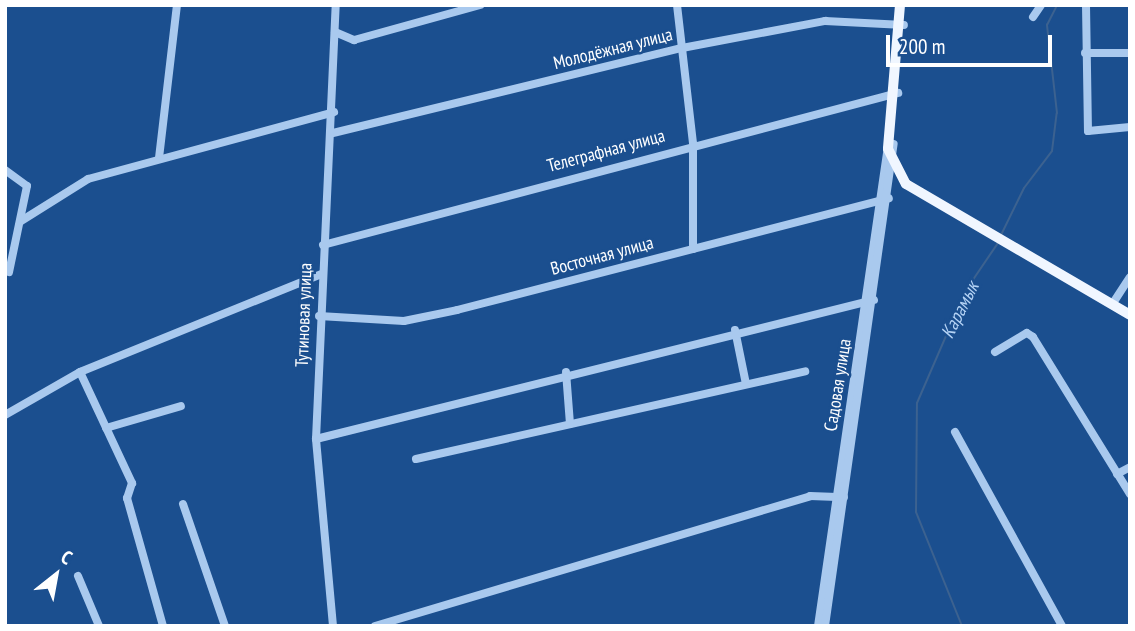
<!DOCTYPE html>
<meta charset="utf-8">
<style>
body{margin:0}
#map{position:relative;width:1135px;height:631px;overflow:hidden;background:#1b4f8f;font-family:"PT Sans Narrow",sans-serif}
div>[style]{position:absolute}
.stream>*{height:2px;margin:-1px;padding:0 1px;transform-origin:1px;border-radius:1px;background:#3c6290}
.minor>*{height:8px;margin:-4px;padding:0 4px;transform-origin:4px;border-radius:4px;background:#a9c9ee}
.major>*{height:10px;margin:-5px;padding:0 5px;transform-origin:5px;border-radius:5px;background:#f0f6ff}
span{translate:-50% -50%;white-space:nowrap;text-align:center;line-height:1.15;-webkit-text-stroke:5px #1b4f8f;paint-order:stroke}
.street-label{font-size:18px;color:#fff}
.water-label{font-size:19px;color:#b5d3f5;font-style:italic}
.frame{position:absolute;inset:0;border:7px solid #fff;pointer-events:none}
.north{position:absolute;left:21px;top:540px;width:70px;height:70px;-webkit-text-stroke:5px #1b4f8f;paint-order:stroke;rotate:31deg;font-size:19px;font-weight:700;line-height:28px;text-align:center;color:#fff}
.north::after{content:'';display:block;margin:auto;width:24px;height:32px;background:#fff;clip-path:polygon(50% 0,100% 100%,50% 72%,0 100%)}
.scale{position:absolute;left:886px;top:35px;width:166px;height:32px;box-sizing:border-box;border:4px solid #fff;border-top:0;padding-left:9px;font-size:21px;line-height:24px;white-space:nowrap;color:#fff;-webkit-text-stroke:5px #1b4f8f;paint-order:stroke}
</style>
<div id="map">
<div class="stream">
<i style="left:1001px;top:235px;width:52px;rotate:-63.9deg"></i>
<i style="left:1024px;top:188px;width:46px;rotate:-52.9deg"></i>
<i style="left:1052px;top:151px;width:38px;rotate:-83deg"></i>
<i style="left:1057px;top:113px;width:89px;rotate:-96.5deg"></i>
<i style="left:1047px;top:25px;width:22px;rotate:-63deg"></i>
<i style="left:962px;top:626px;width:123px;rotate:-112deg"></i>
<i style="left:916px;top:512px;width:109px;rotate:-89.5deg"></i>
<i style="left:917px;top:403px;width:123px;rotate:-66.6deg"></i>
<i style="left:966px;top:290px;width:57px;rotate:-55.8deg"></i>
</div>
<div class="minor">
<i style="left:677px;top:5px;width:140px;rotate:83.4deg"></i>
<i style="left:693px;top:144px;width:105px;rotate:90deg"></i>
<i style="left:1086px;top:5px;width:126px;rotate:89.1deg"></i>
<i style="left:1088px;top:131px;width:42px;rotate:-5.4deg"></i>
<i style="left:1033px;top:17px;width:14px;rotate:-56deg"></i>
<i style="left:335px;top:32px;width:21px;rotate:23deg"></i>
<i style="left:354px;top:40px;width:131px;rotate:-15.5deg"></i>
<i style="left:1085px;top:53px;width:45px"></i>
<i style="left:333px;top:133px;width:359px;rotate:-13.7deg"></i>
<i style="left:682px;top:48px;width:146px;rotate:-10.7deg"></i>
<i style="left:825px;top:21px;width:79px;rotate:2.9deg"></i>
<i style="left:159px;top:158px;width:154px;rotate:-83.3deg"></i>
<i style="left:5px;top:170px;width:27px;rotate:36deg"></i>
<i style="left:27px;top:186px;width:88px;rotate:101.8deg"></i>
<i style="left:21px;top:221px;width:79px;rotate:-32.1deg"></i>
<i style="left:88px;top:179px;width:255px;rotate:-15.2deg"></i>
<i style="left:323px;top:245px;width:595px;rotate:-14.81deg"></i>
<i style="left:1115px;top:300px;width:27px;rotate:-57deg"></i>
<i style="left:319px;top:316px;width:85px;rotate:3.4deg"></i>
<i style="left:404px;top:321px;width:54px;rotate:-11.7deg"></i>
<i style="left:457px;top:310px;width:446px;rotate:-14.5deg"></i>
<i style="left:735px;top:330px;width:55px;rotate:78.5deg"></i>
<i style="left:995px;top:352px;width:37px;rotate:-31deg"></i>
<i style="left:1027px;top:333px;width:7px;rotate:34deg"></i>
<i style="left:1033px;top:337px;width:185px;rotate:58.3deg"></i>
<i style="left:80px;top:372px;width:123px;rotate:64.9deg"></i>
<i style="left:132px;top:483px;width:16px;rotate:108deg"></i>
<i style="left:127px;top:498px;width:133px;rotate:74.3deg"></i>
<i style="left:566px;top:372px;width:52px;rotate:85.6deg"></i>
<i style="left:5px;top:415px;width:86px;rotate:-29.8deg"></i>
<i style="left:80px;top:372px;width:260px;rotate:-22.1deg"></i>
<i style="left:106px;top:428px;width:78px;rotate:-16.3deg"></i>
<i style="left:955px;top:432px;width:222px;rotate:61.1deg"></i>
<i style="left:316px;top:439px;width:575px;rotate:-13.99deg"></i>
<i style="left:416px;top:459px;width:399px;rotate:-12.7deg"></i>
<i style="left:1117px;top:474px;width:15px;rotate:-28deg"></i>
<i style="left:183px;top:504px;width:129px;rotate:71deg"></i>
<i style="left:78px;top:576px;width:54px;rotate:67.2deg"></i>
<i style="left:333px;top:626px;width:188px;rotate:-95.2deg"></i>
<i style="left:316px;top:439px;width:434px;rotate:-87.4deg"></i>
<i style="left:375px;top:626px;width:454px;rotate:-16.6deg"></i>
<i style="left:810px;top:496px;width:34px;rotate:2deg"></i>
<i style="left:818px;top:626px;width:482px;rotate:-81.7deg"></i>
<i style="left:825px;top:626px;width:487px;rotate:-81.9deg"></i>
</div>
<div class="major">
<i style="left:900px;top:5px;width:144px;rotate:94.8deg"></i>
<i style="left:888px;top:149px;width:39px;rotate:63deg"></i>
<i style="left:906px;top:184px;width:259px;rotate:30.3deg"></i>
</div>
<div class="street-label">
<span style="left:613px;top:49px;rotate:-14deg">Молодёжная улица</span>
<span style="left:606px;top:151px;rotate:-15deg">Телеграфная улица</span>
<span style="left:602px;top:256px;rotate:-15deg">Восточная улица</span>
<span style="left:304px;top:315px;rotate:-88deg">Тутиновая улица</span>
<span style="left:838px;top:385px;rotate:-81deg">Садовая улица</span>
</div>
<div class="water-label">
<span style="left:960px;top:310px;rotate:-63deg">Карамык</span>
</div>
<div class="frame"></div>
<div class="north">С</div>
<div class="scale">200 m</div>
</div>
